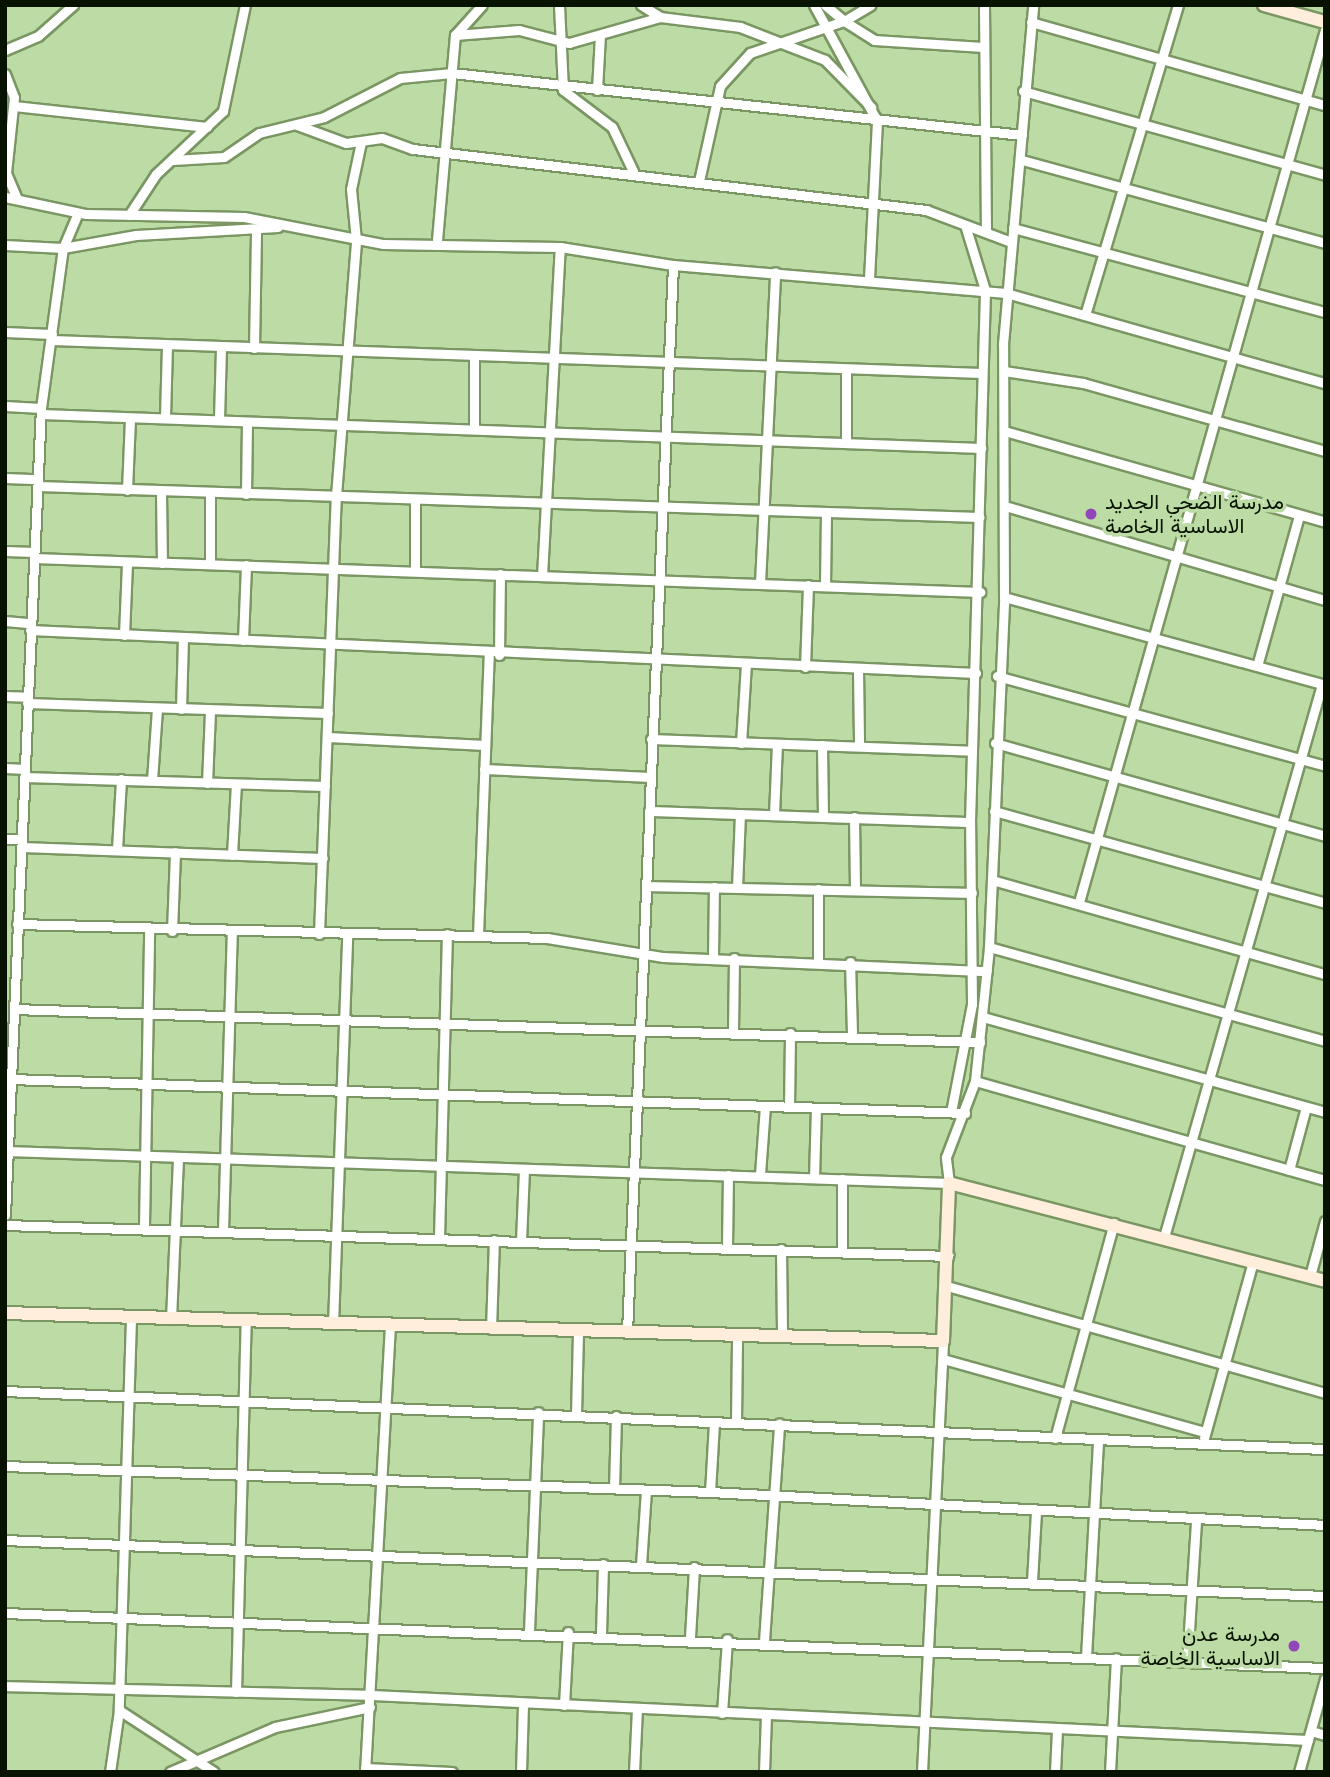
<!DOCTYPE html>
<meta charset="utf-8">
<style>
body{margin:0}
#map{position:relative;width:1330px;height:1777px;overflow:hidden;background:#bddca5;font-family:Jost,Vazirmatn,sans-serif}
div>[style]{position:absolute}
.roads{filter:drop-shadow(2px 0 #7a9663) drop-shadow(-2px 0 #7a9663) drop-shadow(0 2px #7a9663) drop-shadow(0 -2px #7a9663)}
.street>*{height:9px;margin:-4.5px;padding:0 4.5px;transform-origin:4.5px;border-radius:4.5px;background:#fff}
.secondary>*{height:12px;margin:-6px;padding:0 6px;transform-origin:6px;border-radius:6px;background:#feeedb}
.dots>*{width:19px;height:19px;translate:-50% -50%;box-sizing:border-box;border:4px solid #bddca5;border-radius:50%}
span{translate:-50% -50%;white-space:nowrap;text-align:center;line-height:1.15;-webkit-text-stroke:7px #bddca5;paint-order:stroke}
.poi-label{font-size:21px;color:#081201}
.left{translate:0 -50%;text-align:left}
.right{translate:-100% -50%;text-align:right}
.frame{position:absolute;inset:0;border:7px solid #081201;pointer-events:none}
</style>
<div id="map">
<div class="roads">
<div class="street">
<i style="left:559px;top:5px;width:85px;rotate:87.3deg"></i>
<i style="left:563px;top:90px;width:61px;rotate:37.1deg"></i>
<i style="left:612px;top:127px;width:49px;rotate:64.5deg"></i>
<i style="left:641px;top:5px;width:22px;rotate:32deg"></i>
<i style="left:814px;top:5px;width:132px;rotate:61.5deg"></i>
<i style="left:877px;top:121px;width:158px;rotate:92.9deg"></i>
<i style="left:825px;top:5px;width:25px;rotate:40deg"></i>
<i style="left:844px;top:21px;width:31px;rotate:-31deg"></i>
<i style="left:984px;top:5px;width:227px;rotate:89.5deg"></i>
<i style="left:1031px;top:22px;width:305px;rotate:15.8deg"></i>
<i style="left:455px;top:35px;width:64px;rotate:-4.5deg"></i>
<i style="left:519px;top:30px;width:52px;rotate:14.6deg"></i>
<i style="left:569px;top:43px;width:95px;rotate:-15.9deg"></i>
<i style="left:660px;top:17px;width:81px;rotate:7.1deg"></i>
<i style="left:740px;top:27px;width:91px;rotate:21.2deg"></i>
<i style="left:825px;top:60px;width:66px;rotate:45.6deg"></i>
<i style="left:5px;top:50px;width:36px;rotate:-23deg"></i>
<i style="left:38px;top:36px;width:47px;rotate:-41.5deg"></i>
<i style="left:5px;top:74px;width:25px;rotate:69deg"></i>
<i style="left:14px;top:97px;width:76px;rotate:96deg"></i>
<i style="left:6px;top:173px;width:28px;rotate:67deg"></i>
<i style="left:597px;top:90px;width:55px;rotate:-86.9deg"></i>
<i style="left:1023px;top:91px;width:313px;rotate:15.5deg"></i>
<i style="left:14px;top:106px;width:194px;rotate:6.2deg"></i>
<i style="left:297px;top:125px;width:52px;rotate:20.2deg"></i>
<i style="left:346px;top:143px;width:36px;rotate:-8deg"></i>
<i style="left:382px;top:138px;width:33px;rotate:20deg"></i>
<i style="left:413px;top:149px;width:517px;rotate:6.78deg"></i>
<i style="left:926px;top:210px;width:91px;rotate:20.6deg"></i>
<i style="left:173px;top:160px;width:51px;rotate:-3.4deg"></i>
<i style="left:224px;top:157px;width:42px;rotate:-34.4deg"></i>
<i style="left:259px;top:133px;width:67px;rotate:-13.8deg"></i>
<i style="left:324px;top:117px;width:85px;rotate:-27.2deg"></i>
<i style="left:400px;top:78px;width:52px;rotate:-5.5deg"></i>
<i style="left:452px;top:73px;width:573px;rotate:6.21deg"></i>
<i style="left:1022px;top:160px;width:314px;rotate:15.3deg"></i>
<i style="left:699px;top:181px;width:97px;rotate:-77.5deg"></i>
<i style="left:720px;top:86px;width:45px;rotate:-47.7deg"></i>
<i style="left:750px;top:53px;width:99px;rotate:-18.8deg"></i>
<i style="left:844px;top:21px;width:36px;rotate:32deg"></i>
<i style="left:874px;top:40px;width:109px;rotate:3.7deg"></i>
<i style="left:5px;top:197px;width:83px;rotate:11.9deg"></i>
<i style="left:86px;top:214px;width:158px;rotate:1.1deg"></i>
<i style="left:244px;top:217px;width:142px;rotate:11deg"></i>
<i style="left:383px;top:244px;width:177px;rotate:1deg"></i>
<i style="left:560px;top:247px;width:114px;rotate:9.1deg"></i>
<i style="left:673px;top:265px;width:334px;rotate:4.8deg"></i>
<i style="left:1006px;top:293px;width:331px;rotate:15.8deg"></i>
<i style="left:129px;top:215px;width:49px;rotate:-56.6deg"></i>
<i style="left:156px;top:174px;width:92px;rotate:-43.2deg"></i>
<i style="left:223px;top:111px;width:108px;rotate:-78.3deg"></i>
<i style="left:1013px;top:228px;width:323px;rotate:15.1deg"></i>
<i style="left:437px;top:240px;width:206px;rotate:-85deg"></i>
<i style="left:455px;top:35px;width:40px;rotate:-48deg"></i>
<i style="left:5px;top:245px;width:58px;rotate:3deg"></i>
<i style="left:63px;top:248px;width:74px;rotate:-10.1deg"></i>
<i style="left:136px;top:235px;width:142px;rotate:-3.2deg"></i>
<i style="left:1085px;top:315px;width:324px;rotate:-73.3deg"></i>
<i style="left:5px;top:332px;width:47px;rotate:2.4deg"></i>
<i style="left:52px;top:340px;width:930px;rotate:2.03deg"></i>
<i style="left:254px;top:348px;width:118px;rotate:-89deg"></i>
<i style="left:1004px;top:371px;width:80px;rotate:8.6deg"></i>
<i style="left:1083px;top:383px;width:251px;rotate:15.7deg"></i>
<i style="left:5px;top:406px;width:36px;rotate:3deg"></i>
<i style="left:41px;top:414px;width:941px;rotate:2.07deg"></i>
<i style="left:165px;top:417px;width:71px;rotate:-88.4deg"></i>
<i style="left:219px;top:419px;width:71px;rotate:-88.4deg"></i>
<i style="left:474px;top:428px;width:72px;rotate:-90deg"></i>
<i style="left:1008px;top:432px;width:330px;rotate:15.8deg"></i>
<i style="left:846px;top:442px;width:72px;rotate:-90deg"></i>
<i style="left:5px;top:478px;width:33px;rotate:2deg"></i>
<i style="left:38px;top:486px;width:942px;rotate:1.89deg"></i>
<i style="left:127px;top:490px;width:71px;rotate:-87.6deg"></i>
<i style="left:161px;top:492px;width:71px;rotate:89.2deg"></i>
<i style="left:246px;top:494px;width:71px;rotate:-89.2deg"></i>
<i style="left:415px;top:501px;width:70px;rotate:90deg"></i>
<i style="left:1005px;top:506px;width:334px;rotate:16.4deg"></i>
<i style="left:5px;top:551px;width:29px;rotate:2deg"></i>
<i style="left:34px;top:558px;width:947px;rotate:2.06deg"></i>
<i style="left:210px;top:564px;width:70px;rotate:-90deg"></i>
<i style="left:542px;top:576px;width:329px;rotate:-86.9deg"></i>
<i style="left:760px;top:583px;width:311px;rotate:-87.2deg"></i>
<i style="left:825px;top:585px;width:72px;rotate:-89.2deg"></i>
<i style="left:1004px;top:597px;width:333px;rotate:15.3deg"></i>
<i style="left:5px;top:621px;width:25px;rotate:5deg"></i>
<i style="left:30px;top:630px;width:947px;rotate:2.6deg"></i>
<i style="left:124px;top:635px;width:72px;rotate:-87.6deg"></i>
<i style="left:243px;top:640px;width:75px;rotate:-87.7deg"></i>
<i style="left:499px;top:655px;width:81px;rotate:-89.3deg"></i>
<i style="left:1257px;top:666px;width:156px;rotate:-74.4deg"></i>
<i style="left:805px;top:667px;width:82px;rotate:-87.9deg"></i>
<i style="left:858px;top:669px;width:76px;rotate:89.2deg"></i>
<i style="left:997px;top:676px;width:340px;rotate:15.3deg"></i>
<i style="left:5px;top:696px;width:23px;rotate:2deg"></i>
<i style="left:27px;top:703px;width:301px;rotate:1.9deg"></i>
<i style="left:181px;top:709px;width:71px;rotate:-88.4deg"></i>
<i style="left:328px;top:737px;width:157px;rotate:2.9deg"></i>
<i style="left:651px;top:739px;width:321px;rotate:2.1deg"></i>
<i style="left:741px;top:743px;width:79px;rotate:-86.4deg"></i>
<i style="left:995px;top:743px;width:343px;rotate:15.7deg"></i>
<i style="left:822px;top:745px;width:72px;rotate:89.2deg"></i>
<i style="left:5px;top:768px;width:20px;rotate:3deg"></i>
<i style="left:484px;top:769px;width:166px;rotate:2.8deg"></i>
<i style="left:24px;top:777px;width:301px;rotate:1.7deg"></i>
<i style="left:152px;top:780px;width:71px;rotate:-86deg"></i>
<i style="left:207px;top:783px;width:73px;rotate:-87.6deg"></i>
<i style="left:649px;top:811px;width:321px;rotate:2deg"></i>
<i style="left:994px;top:811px;width:344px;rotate:15.5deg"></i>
<i style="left:774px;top:815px;width:71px;rotate:-87.6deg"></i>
<i style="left:854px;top:817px;width:73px;rotate:89.2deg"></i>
<i style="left:5px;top:839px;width:17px"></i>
<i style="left:22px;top:847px;width:301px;rotate:2.1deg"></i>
<i style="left:117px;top:849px;width:70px;rotate:-86.7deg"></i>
<i style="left:232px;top:855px;width:71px;rotate:-86.8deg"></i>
<i style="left:992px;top:880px;width:346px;rotate:15.8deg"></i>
<i style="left:648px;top:886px;width:324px;rotate:1.2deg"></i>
<i style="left:737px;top:888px;width:74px;rotate:-87.7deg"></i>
<i style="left:1079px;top:902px;width:906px;rotate:-74.25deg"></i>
<i style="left:17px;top:924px;width:530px;rotate:1.51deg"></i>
<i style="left:547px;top:938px;width:118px;rotate:9.3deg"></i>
<i style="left:663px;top:957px;width:324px;rotate:2.5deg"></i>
<i style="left:172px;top:931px;width:79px;rotate:-87.8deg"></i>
<i style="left:319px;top:934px;width:438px;rotate:-87.8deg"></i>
<i style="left:336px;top:496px;width:257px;rotate:-85.5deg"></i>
<i style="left:356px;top:240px;width:51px;rotate:-95.6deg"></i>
<i style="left:351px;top:189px;width:48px;rotate:-78deg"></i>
<i style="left:478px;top:935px;width:280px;rotate:-87.8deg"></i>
<i style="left:989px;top:947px;width:349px;rotate:15.6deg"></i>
<i style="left:713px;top:957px;width:70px;rotate:-89.2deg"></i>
<i style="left:818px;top:960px;width:71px;rotate:-90deg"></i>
<i style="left:850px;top:962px;width:73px;rotate:88.4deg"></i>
<i style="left:14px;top:1009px;width:967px;rotate:1.96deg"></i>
<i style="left:983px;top:1017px;width:355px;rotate:15.5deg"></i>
<i style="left:733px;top:1031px;width:73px;rotate:-89.2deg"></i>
<i style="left:11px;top:1079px;width:955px;rotate:2.04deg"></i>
<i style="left:975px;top:1081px;width:364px;rotate:15.8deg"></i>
<i style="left:789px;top:1107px;width:74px;rotate:-89.2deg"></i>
<i style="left:951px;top:1112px;width:110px;rotate:-79deg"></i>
<i style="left:972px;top:1004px;width:182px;rotate:-90.6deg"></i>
<i style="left:970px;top:822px;width:532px;rotate:-88.38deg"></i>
<i style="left:985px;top:290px;width:68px;rotate:-107.1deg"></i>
<i style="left:7px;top:1151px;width:943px;rotate:1.95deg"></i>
<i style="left:949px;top:1183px;width:26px;rotate:-97deg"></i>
<i style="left:946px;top:1157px;width:81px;rotate:-69.1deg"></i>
<i style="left:975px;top:1081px;width:135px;rotate:-84deg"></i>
<i style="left:989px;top:947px;width:350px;rotate:-87.5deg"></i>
<i style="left:1004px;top:597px;width:253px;rotate:-90.2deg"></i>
<i style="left:1003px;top:344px;width:340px;rotate:-84.9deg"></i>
<i style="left:1289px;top:1170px;width:65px;rotate:-74.9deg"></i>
<i style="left:760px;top:1174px;width:68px;rotate:-85.8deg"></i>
<i style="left:814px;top:1178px;width:70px;rotate:-88.4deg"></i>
<i style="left:842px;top:1179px;width:73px;rotate:90deg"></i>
<i style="left:5px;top:1215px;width:808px;rotate:-87.45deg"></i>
<i style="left:41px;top:408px;width:162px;rotate:-82.2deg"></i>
<i style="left:63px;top:248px;width:38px;rotate:-67deg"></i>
<i style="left:5px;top:1225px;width:944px;rotate:1.88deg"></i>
<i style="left:144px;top:1226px;width:295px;rotate:-89deg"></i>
<i style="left:223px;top:1230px;width:296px;rotate:-88.3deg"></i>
<i style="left:1164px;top:1237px;width:575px;rotate:-74.05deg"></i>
<i style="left:439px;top:1238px;width:304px;rotate:-88.5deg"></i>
<i style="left:521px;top:1241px;width:71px;rotate:-87.6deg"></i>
<i style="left:727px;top:1247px;width:72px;rotate:-89.2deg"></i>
<i style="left:781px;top:1249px;width:88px;rotate:89.3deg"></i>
<i style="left:1310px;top:1276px;width:57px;rotate:-74.7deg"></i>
<i style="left:947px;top:1286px;width:393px;rotate:15.8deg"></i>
<i style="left:131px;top:1318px;width:392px;rotate:91.8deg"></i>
<i style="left:119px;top:1710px;width:113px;rotate:33.1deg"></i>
<i style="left:171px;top:1319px;width:162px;rotate:-87.5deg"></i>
<i style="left:333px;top:1324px;width:390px;rotate:-87.9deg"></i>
<i style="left:491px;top:1329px;width:89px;rotate:-88.1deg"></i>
<i style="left:627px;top:1332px;width:1068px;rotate:-87.53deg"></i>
<i style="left:943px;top:1359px;width:272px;rotate:15.6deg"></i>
<i style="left:5px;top:1391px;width:1321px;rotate:2.52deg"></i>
<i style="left:576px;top:1414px;width:83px;rotate:-88.6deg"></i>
<i style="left:736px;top:1422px;width:87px;rotate:-89.3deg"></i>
<i style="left:1055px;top:1438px;width:223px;rotate:-74.7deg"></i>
<i style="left:1204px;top:1438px;width:184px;rotate:-74.5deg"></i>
<i style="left:5px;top:1466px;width:705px;rotate:2.11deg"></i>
<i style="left:710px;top:1492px;width:616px;rotate:3.07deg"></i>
<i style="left:614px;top:1488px;width:72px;rotate:-88.4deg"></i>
<i style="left:710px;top:1492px;width:70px;rotate:-86.7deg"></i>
<i style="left:5px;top:1540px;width:1321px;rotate:2.43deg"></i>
<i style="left:641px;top:1565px;width:75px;rotate:-86.2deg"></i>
<i style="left:1032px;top:1581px;width:70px;rotate:-86.7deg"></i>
<i style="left:5px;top:1613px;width:1321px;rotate:2.39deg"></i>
<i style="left:529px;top:1631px;width:219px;rotate:-87.6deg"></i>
<i style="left:601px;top:1633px;width:69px;rotate:-88.3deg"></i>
<i style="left:690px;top:1637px;width:70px;rotate:-86.7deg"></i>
<i style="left:764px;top:1641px;width:218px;rotate:-86deg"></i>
<i style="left:1086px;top:1657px;width:218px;rotate:-86.8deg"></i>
<i style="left:1187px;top:1661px;width:141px;rotate:-86.3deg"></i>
<i style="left:5px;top:1686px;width:367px;rotate:1.4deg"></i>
<i style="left:372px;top:1695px;width:937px;rotate:2.75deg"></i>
<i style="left:236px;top:1692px;width:371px;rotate:-88.5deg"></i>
<i style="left:564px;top:1705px;width:73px;rotate:-86.9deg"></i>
<i style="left:722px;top:1713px;width:74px;rotate:-86.1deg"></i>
<i style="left:1311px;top:1731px;width:15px;rotate:16deg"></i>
<i style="left:365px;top:1768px;width:87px;rotate:2.6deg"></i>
<i style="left:110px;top:1772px;width:63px;rotate:-81.7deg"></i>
<i style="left:170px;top:1772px;width:114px;rotate:-23.2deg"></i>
<i style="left:275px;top:1727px;width:97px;rotate:-11.9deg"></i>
<i style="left:365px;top:1772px;width:448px;rotate:-86.8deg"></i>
<i style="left:521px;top:1772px;width:69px;rotate:-88.3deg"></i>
<i style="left:634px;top:1772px;width:63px;rotate:-87.3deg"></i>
<i style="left:764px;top:1772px;width:57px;rotate:-88deg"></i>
<i style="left:922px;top:1772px;width:432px;rotate:-87.2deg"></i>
<i style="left:1055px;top:1772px;width:43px;rotate:-87.3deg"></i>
<i style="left:1110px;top:1772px;width:114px;rotate:-87deg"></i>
<i style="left:1299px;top:1772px;width:97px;rotate:-74.4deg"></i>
</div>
<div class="secondary">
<i style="left:1264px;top:5px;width:63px;rotate:15.6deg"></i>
<i style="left:5px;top:1313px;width:938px;rotate:1.71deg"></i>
<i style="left:943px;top:1341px;width:158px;rotate:-87.8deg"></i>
<i style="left:949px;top:1183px;width:389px;rotate:14.6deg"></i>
</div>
</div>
<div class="dots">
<i style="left:1091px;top:514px;background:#9147b9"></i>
<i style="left:1294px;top:1646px;background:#9147b9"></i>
</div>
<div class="poi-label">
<span class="left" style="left:1105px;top:514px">مدرسة الضحي الجديد<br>الاساسية الخاصة</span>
<span class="right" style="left:1280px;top:1646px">مدرسة عدن<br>الاساسية الخاصة</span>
</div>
<div class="frame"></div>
</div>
